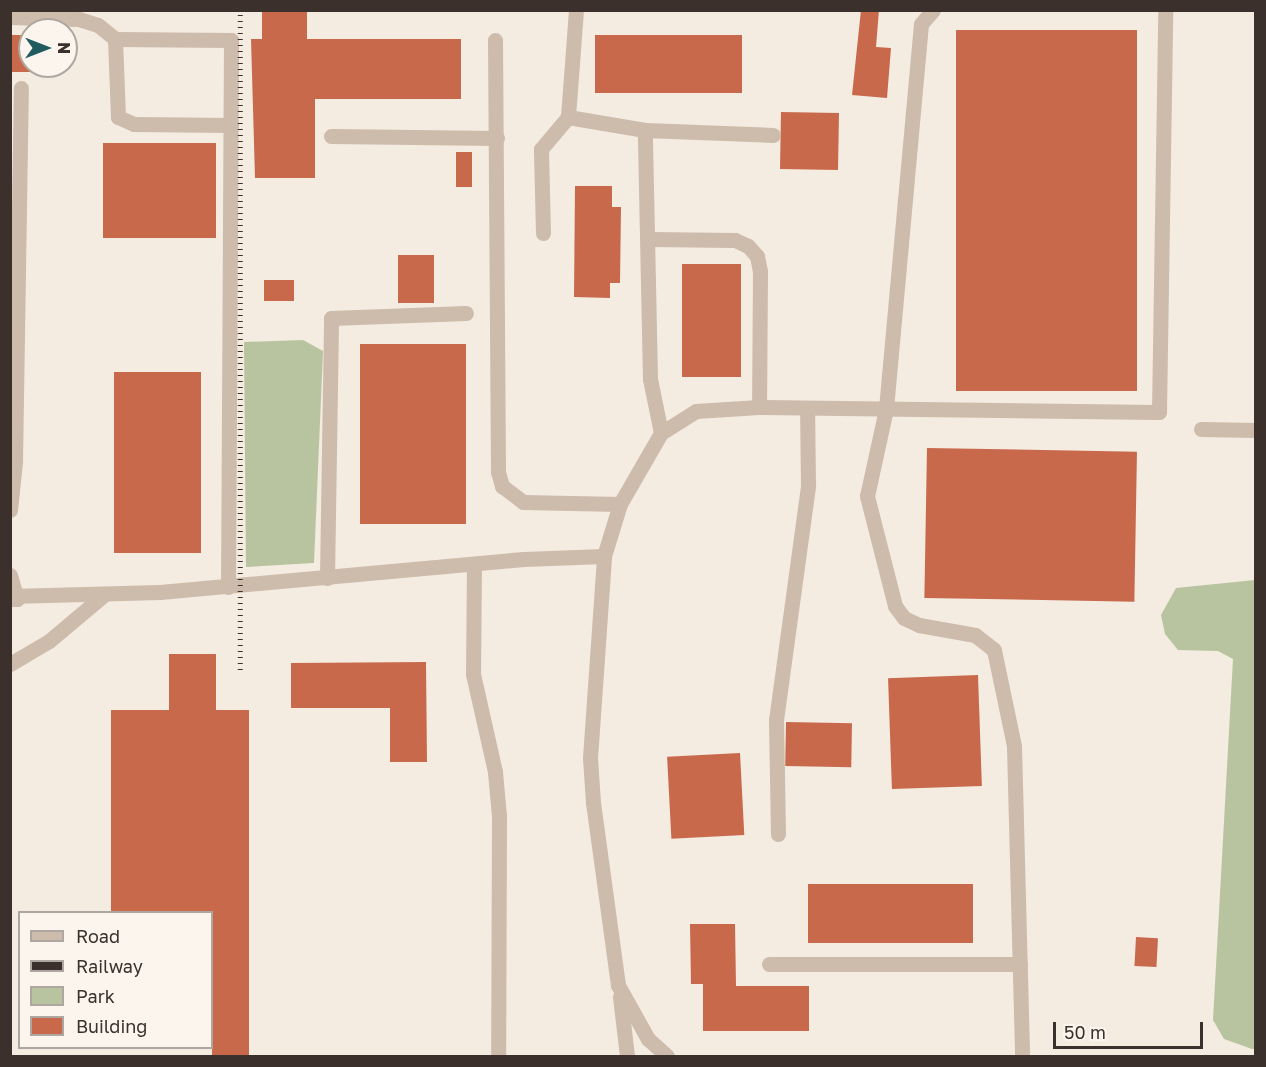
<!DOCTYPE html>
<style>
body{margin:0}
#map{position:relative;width:1266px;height:1067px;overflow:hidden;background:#f4ebe1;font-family:"Golos Text",sans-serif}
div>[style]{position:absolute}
.green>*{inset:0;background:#b8c4a0}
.building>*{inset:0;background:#c8694b;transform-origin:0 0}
.minor>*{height:15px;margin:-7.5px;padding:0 7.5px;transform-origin:7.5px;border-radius:7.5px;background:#cdbbac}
.rail>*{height:4.5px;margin-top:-2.25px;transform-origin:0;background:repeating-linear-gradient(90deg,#3b302b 0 1.5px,transparent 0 6px)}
span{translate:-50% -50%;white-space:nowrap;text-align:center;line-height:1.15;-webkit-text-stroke:4.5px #fbf5ee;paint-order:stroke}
.frame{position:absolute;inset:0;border:12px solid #3b302b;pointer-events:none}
.legend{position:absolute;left:18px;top:911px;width:195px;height:138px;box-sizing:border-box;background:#fbf5ee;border:2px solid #aea6a0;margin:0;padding:8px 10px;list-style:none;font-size:18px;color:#3b302b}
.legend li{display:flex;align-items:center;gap:12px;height:30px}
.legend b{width:30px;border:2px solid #aea6a0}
.north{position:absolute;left:18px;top:18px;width:60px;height:60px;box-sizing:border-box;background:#fbf5ee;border:2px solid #aea6a0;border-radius:50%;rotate:90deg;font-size:16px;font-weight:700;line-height:24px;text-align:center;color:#3b302b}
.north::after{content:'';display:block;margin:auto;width:21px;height:27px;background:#1f5a5e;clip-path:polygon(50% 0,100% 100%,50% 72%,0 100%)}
.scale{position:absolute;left:1053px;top:1022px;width:150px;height:27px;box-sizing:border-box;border:3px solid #3b302b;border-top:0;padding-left:8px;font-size:18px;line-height:21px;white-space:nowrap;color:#3b302b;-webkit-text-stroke:4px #fbf5ee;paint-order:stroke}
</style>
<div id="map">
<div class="green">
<i style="clip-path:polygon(303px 340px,323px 351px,314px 563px,246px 567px,244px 342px)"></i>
<i style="clip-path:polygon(1255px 580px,1256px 1049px,1252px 1049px,1224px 1039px,1213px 1020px,1233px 659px,1218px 651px,1178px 650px,1165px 634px,1161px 615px,1176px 588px)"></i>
</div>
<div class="building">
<i style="clip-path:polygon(262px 10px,307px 10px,307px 39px,461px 39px,461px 99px,315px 99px,315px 178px,255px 178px,251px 39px,262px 39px)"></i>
<i style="clip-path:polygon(861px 10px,879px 10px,876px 47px,891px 48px,887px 98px,852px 95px)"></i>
<i style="left:956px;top:30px;width:181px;height:361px"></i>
<i style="left:10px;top:35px;width:20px;height:37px"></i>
<i style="left:595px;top:35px;width:147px;height:58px"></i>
<i style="left:781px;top:112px;width:58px;height:57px;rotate:1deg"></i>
<i style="left:103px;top:143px;width:113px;height:95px"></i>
<i style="left:456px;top:152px;width:16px;height:35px"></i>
<i style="clip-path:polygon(575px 186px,612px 186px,612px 207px,621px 207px,620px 283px,610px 283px,610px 298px,574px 297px)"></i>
<i style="left:398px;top:255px;width:36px;height:48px"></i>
<i style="left:682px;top:264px;width:59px;height:113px"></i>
<i style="left:264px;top:280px;width:30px;height:21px"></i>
<i style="left:360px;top:344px;width:106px;height:180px"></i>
<i style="left:114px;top:372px;width:87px;height:181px"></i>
<i style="left:927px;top:448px;width:210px;height:150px;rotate:1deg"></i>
<i style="clip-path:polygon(169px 654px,216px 654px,216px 710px,249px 710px,249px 1056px,212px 1056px,212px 912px,111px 912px,111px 710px,169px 710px)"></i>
<i style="clip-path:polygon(426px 662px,427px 762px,390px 762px,390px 708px,291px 708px,291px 663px)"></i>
<i style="left:978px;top:675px;width:111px;height:90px;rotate:88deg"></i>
<i style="left:786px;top:722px;width:66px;height:44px;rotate:1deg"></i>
<i style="left:740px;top:753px;width:82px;height:73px;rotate:87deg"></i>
<i style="left:808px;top:884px;width:165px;height:59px"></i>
<i style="clip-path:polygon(690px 924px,735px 924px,736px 986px,809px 986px,809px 1031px,703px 1031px,703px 984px,691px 984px)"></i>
<i style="left:1136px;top:937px;width:22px;height:29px;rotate:3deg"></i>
</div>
<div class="minor">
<i style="left:576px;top:10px;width:107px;rotate:94.3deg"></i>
<i style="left:568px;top:117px;width:78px;rotate:9.6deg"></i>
<i style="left:933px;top:10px;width:18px;rotate:131deg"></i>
<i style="left:921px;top:24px;width:387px;rotate:95.2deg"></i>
<i style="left:886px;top:409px;width:89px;rotate:102.3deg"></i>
<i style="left:867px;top:496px;width:114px;rotate:75.7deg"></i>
<i style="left:895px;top:606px;width:15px;rotate:53deg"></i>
<i style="left:904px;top:618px;width:17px;rotate:25deg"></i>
<i style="left:919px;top:625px;width:57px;rotate:10.1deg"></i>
<i style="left:975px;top:635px;width:24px;rotate:38deg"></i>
<i style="left:994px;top:650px;width:98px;rotate:78.2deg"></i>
<i style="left:1014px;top:746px;width:310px;rotate:88.5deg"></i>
<i style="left:10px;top:17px;width:69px;rotate:1.7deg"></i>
<i style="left:79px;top:19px;width:20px;rotate:18deg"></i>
<i style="left:98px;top:25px;width:22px;rotate:39deg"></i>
<i style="left:115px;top:39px;width:116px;rotate:0.5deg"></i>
<i style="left:231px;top:40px;width:547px;rotate:90.31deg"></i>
<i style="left:115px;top:39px;width:78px;rotate:87.8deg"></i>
<i style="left:118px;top:117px;width:17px;rotate:24deg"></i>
<i style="left:134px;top:124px;width:97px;rotate:0.6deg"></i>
<i style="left:495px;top:40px;width:432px;rotate:89.6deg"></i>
<i style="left:498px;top:472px;width:15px;rotate:74deg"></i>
<i style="left:502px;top:486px;width:26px;rotate:37deg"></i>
<i style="left:523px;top:502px;width:97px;rotate:1.2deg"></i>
<i style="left:331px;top:136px;width:166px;rotate:0.7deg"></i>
<i style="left:543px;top:233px;width:84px;rotate:-91.4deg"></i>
<i style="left:541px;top:149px;width:42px;rotate:-49.8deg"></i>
<i style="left:649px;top:239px;width:86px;rotate:0.7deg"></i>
<i style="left:735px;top:240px;width:14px;rotate:25deg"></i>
<i style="left:748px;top:246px;width:13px;rotate:48deg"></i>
<i style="left:757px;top:256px;width:15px;rotate:79deg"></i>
<i style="left:760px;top:271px;width:136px;rotate:90.4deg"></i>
<i style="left:1201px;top:429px;width:55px;rotate:1deg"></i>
<i style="left:661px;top:433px;width:55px;rotate:-101.5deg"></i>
<i style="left:650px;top:379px;width:249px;rotate:-91.2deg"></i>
<i style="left:645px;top:130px;width:128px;rotate:2.2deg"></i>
<i style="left:10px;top:510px;width:48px;rotate:-84.1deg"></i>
<i style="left:15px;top:462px;width:374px;rotate:-89.1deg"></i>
<i style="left:474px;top:564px;width:110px;rotate:90.5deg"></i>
<i style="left:473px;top:674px;width:100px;rotate:77.3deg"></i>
<i style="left:495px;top:772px;width:44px;rotate:84.8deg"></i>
<i style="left:499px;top:816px;width:240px;rotate:90.2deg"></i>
<i style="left:10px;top:575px;width:25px;rotate:74deg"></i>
<i style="left:17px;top:599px;width:6px;rotate:180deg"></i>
<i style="left:327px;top:578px;width:260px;rotate:-89.1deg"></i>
<i style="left:331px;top:318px;width:135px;rotate:-2.1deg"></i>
<i style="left:10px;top:596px;width:150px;rotate:-1.5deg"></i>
<i style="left:160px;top:592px;width:365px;rotate:-5.2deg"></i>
<i style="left:524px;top:559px;width:80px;rotate:-2.1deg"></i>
<i style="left:10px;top:664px;width:45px;rotate:-30.5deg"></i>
<i style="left:49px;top:641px;width:73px;rotate:-40deg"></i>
<i style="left:778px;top:834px;width:114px;rotate:-91deg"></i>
<i style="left:776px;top:720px;width:237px;rotate:-82.2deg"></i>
<i style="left:808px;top:485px;width:77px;rotate:-90.7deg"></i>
<i style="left:769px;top:964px;width:251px"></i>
<i style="left:620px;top:997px;width:59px;rotate:83.2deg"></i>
<i style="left:667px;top:1056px;width:25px;rotate:-138deg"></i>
<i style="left:648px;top:1039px;width:62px;rotate:-119.1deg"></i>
<i style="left:618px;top:985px;width:185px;rotate:-97.8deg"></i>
<i style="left:593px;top:802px;width:44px;rotate:-93.9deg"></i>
<i style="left:590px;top:758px;width:202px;rotate:-86deg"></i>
<i style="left:604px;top:556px;width:54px;rotate:-72.9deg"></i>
<i style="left:620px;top:504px;width:82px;rotate:-60deg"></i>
<i style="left:661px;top:433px;width:41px;rotate:-32.2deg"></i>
<i style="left:696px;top:411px;width:63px;rotate:-3.6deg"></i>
<i style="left:759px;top:407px;width:400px;rotate:0.7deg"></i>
<i style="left:1159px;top:412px;width:402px;rotate:-89.1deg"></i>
</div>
<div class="rail">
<i style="left:240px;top:670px;width:660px;rotate:-90deg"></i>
</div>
<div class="frame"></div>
<ul class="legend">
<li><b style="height:8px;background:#cdbbac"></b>Road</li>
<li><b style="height:8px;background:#3b302b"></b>Railway</li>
<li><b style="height:16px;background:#b8c4a0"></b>Park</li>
<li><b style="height:16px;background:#c8694b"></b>Building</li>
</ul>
<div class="north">N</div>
<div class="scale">50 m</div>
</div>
